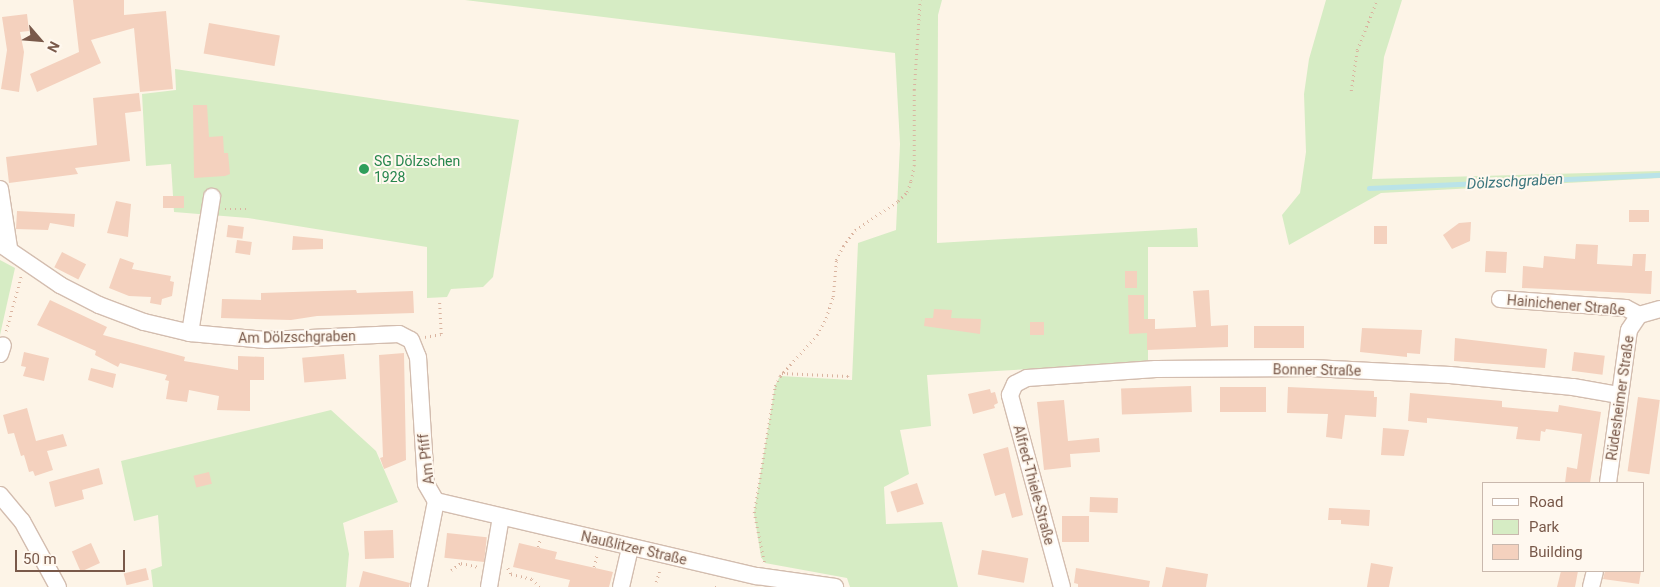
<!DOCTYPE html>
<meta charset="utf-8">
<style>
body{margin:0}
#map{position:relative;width:1660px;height:587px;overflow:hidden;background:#fdf4e7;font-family:Roboto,sans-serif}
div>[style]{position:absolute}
.green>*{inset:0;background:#d6ecc4}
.stream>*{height:4.5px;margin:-2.25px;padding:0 2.25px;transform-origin:2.25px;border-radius:2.25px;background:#bae3e8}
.building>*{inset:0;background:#f4d1be;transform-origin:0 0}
.path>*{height:2.5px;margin-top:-1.25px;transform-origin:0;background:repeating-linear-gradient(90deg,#dab4a0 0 1px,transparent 0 5px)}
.roads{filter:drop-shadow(1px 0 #d3bdaf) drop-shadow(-1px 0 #d3bdaf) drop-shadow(0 1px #d3bdaf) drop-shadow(0 -1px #d3bdaf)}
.minor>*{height:16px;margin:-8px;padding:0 8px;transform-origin:8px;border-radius:8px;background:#fff}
.dots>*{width:14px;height:14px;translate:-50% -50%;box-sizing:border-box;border:2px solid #fff8ef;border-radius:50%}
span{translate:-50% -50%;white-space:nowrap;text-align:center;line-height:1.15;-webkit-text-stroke:4px #fff8ef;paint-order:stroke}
.leisure-label{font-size:14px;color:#27864d}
.left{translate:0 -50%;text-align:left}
.street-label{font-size:14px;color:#79594a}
.water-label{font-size:15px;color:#3c767e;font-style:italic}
.legend{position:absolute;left:1482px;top:482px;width:162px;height:90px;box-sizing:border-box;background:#fff8ef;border:1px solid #c9b8ad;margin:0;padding:6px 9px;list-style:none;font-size:15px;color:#79594a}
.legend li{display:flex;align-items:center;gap:10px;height:25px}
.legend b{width:25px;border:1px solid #c9b8ad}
.north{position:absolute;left:15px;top:15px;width:50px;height:50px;-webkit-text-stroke:4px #fff8ef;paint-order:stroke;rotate:117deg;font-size:14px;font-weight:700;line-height:20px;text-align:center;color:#79594a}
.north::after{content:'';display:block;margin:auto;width:18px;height:22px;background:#79594a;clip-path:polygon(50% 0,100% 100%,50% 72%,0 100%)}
.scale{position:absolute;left:15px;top:550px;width:110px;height:22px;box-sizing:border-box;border:2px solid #79594a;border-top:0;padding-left:6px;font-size:15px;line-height:18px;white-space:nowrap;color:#79594a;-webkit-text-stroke:4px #fff8ef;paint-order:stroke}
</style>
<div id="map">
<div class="green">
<i style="clip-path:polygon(465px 0,942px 0,938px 15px,937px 243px,1197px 228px,1198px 247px,1148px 247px,1148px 362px,927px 375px,931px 426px,900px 430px,909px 474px,884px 487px,886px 524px,942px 522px,958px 587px,850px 587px,847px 578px,765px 563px,761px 557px,754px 513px,775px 386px,780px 376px,852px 380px,858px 243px,896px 230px,900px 144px,895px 53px)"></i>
<i style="clip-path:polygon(1326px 0,1402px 0,1384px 57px,1372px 179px,1660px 171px,1660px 178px,1381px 193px,1289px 245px,1282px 215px,1300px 193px,1306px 152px,1304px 94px,1309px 59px)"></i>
<i style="clip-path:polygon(175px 69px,519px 120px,493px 277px,483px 287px,451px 289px,447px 297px,427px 298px,427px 247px,248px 218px,174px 212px,171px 164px,146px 166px,142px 94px,176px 90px)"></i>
<i style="clip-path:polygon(0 260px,15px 268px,0 335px)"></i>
<i style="clip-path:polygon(331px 410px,376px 451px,398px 502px,343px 523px,349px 554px,346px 587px,153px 587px,151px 570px,162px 566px,158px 515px,134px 521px,121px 461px)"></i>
</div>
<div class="stream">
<i style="left:1369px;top:188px;width:291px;rotate:-2.6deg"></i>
</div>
<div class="building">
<i style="clip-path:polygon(73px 0,124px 0,124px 15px,166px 11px,173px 89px,140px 92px,134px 28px,91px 40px,101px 63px,37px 92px,30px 74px,79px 52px)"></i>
<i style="clip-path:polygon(27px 14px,29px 31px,20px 32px,24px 52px,19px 92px,1px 89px,7px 50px,2px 17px)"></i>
<i style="left:209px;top:23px;width:72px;height:31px;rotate:10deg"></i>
<i style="clip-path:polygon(139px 93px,141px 111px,125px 113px,130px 161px,75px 168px,78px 174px,9px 183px,6px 157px,97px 145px,93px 98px)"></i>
<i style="clip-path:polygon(193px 105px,207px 105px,209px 137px,223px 136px,224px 153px,228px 153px,230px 174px,225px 176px,194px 178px)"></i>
<i style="left:163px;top:196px;width:21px;height:12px"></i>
<i style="clip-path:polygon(116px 201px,131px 204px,128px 237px,107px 233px)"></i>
<i style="left:1629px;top:210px;width:20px;height:12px"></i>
<i style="clip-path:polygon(17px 211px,75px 214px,74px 227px,50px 223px,48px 230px,16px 229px)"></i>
<i style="clip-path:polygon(1471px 222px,1470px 241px,1452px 249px,1443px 235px,1459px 223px)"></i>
<i style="left:228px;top:225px;width:16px;height:12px;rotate:7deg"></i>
<i style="left:1374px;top:226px;width:13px;height:18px"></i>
<i style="clip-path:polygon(293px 236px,323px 239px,323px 249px,292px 250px)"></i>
<i style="left:237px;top:240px;width:15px;height:13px;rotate:8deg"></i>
<i style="clip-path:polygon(1576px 244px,1598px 245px,1597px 264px,1632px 266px,1633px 254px,1646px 254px,1645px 271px,1652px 271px,1651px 294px,1522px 288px,1523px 266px,1543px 268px,1544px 256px,1575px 259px)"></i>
<i style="left:1486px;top:251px;width:21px;height:21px;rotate:3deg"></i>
<i style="left:62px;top:252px;width:27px;height:17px;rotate:27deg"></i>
<i style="clip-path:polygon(120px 258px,134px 263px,132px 269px,171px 276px,170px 281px,174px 282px,172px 296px,162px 299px,161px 305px,150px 303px,151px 297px,129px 296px,109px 288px)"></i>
<i style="left:1137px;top:271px;width:17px;height:12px;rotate:90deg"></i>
<i style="clip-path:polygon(356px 290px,357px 293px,413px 291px,414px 313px,317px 316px,291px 320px,221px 318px,222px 299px,261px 300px,261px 293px)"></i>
<i style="clip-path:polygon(1209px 290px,1211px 326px,1228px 325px,1228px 347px,1147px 350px,1147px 333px,1129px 334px,1128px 295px,1144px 295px,1144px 319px,1155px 319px,1155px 329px,1196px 327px,1193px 291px)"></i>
<i style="clip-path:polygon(50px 300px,107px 327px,103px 335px,185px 357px,184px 361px,238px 370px,238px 356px,264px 357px,264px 380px,250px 380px,250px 411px,217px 410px,219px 396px,189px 390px,187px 402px,166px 399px,169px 381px,165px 380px,167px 375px,120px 363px,118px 367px,95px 355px,96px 351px,37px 325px)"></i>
<i style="clip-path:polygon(934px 309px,952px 310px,951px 318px,981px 319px,980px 334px,924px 326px,925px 318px,933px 318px)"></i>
<i style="left:1030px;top:322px;width:14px;height:13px"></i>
<i style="left:1254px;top:326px;width:50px;height:22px"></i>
<i style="clip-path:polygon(1362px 328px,1422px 330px,1420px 354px,1407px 353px,1407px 357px,1360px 352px)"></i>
<i style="clip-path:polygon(1455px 338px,1547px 349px,1545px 368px,1454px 361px)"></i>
<i style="clip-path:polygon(24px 352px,49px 358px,44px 381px,23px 376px,26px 367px,21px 366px)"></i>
<i style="left:1574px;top:352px;width:31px;height:19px;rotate:7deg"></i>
<i style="clip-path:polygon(404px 353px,406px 460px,384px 469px,380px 458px,383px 457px,379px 355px)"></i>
<i style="left:344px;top:354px;width:25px;height:42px;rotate:85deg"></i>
<i style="clip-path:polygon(91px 368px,116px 374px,113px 388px,88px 380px)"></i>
<i style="left:1191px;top:386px;width:26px;height:70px;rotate:88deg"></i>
<i style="left:1220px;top:387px;width:46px;height:25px"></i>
<i style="clip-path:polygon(1288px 387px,1374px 391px,1374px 397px,1377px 397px,1376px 417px,1345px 415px,1342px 439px,1326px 437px,1328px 414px,1287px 413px)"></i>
<i style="clip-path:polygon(990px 389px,991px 393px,995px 392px,998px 403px,994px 405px,995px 408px,973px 414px,968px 394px)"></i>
<i style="clip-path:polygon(1410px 393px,1502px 401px,1502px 407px,1558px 412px,1559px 405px,1601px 412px,1590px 483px,1565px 483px,1567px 467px,1577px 469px,1582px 434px,1546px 429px,1545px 432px,1541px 431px,1540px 441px,1516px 439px,1518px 427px,1427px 418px,1427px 423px,1408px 421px)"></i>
<i style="left:1638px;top:397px;width:22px;height:75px;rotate:8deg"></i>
<i style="clip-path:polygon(1064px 400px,1068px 441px,1099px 438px,1100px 452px,1070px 454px,1071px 467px,1044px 470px,1037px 402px)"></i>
<i style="clip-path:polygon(27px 408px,36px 441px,63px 434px,67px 446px,47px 451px,53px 470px,35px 476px,33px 471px,29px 472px,24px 455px,21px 456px,14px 433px,8px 434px,3px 415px)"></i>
<i style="clip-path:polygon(1383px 428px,1409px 430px,1404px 456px,1381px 455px)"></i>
<i style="clip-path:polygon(1008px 447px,1023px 515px,1012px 518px,1005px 493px,995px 496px,983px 454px)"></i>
<i style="clip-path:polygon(99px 468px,103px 484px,82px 490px,84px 499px,55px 507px,49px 482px)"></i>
<i style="left:209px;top:472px;width:12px;height:16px;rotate:76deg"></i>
<i style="left:917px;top:483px;width:22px;height:28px;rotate:72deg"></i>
<i style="left:1090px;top:497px;width:28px;height:15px;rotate:2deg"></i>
<i style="clip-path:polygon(1329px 508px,1370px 510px,1369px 526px,1341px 524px,1341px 520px,1328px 520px)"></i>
<i style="left:1062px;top:516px;width:27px;height:26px"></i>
<i style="left:393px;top:530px;width:28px;height:29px;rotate:88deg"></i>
<i style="left:447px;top:533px;width:40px;height:25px;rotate:6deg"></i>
<i style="left:91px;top:543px;width:22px;height:21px;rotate:66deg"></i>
<i style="clip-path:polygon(519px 543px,557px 552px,555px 559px,613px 572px,609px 587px,568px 587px,570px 580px,513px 567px)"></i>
<i style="left:982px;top:550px;width:47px;height:25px;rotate:10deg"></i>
<i style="clip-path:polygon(1371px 563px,1393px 567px,1389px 587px,1367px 587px)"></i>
<i style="clip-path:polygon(1166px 567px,1208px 574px,1206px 587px,1162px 587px)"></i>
<i style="left:146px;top:568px;width:12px;height:23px;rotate:76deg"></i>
<i style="clip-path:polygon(1076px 568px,1150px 581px,1149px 587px,1078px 587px,1078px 584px,1074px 583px)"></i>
<i style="clip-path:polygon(363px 571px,410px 583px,409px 587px,359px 587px)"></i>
<i style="clip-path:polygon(1561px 571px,1578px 571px,1575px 587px,1557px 587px)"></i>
<i style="clip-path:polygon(1605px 571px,1641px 571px,1639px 584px,1603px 579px)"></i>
</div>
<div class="path">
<i style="left:1351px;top:91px;width:41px;rotate:-81.7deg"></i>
<i style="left:1357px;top:50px;width:54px;rotate:-68.2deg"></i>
<i style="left:225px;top:209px;width:25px"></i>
<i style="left:6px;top:331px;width:57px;rotate:-74.7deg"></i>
<i style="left:425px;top:337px;width:16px;rotate:-11deg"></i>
<i style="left:441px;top:334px;width:33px;rotate:-93deg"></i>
<i style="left:782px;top:373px;width:66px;rotate:2.6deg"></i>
<i style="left:848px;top:376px;width:4px;rotate:90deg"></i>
<i style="left:538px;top:547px;width:8px;rotate:-76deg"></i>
<i style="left:764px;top:562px;width:50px;rotate:-101.5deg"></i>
<i style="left:754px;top:513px;width:129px;rotate:-80.6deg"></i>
<i style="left:775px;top:386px;width:11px;rotate:-63deg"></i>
<i style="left:780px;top:376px;width:55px;rotate:-47.9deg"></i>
<i style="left:817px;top:335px;width:19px;rotate:-62deg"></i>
<i style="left:826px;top:318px;width:22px;rotate:-72deg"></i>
<i style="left:833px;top:297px;width:37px;rotate:-85deg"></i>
<i style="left:836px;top:260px;width:16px;rotate:-63deg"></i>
<i style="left:843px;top:246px;width:20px;rotate:-53deg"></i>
<i style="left:855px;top:230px;width:52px;rotate:-34deg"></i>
<i style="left:898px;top:201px;width:13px;rotate:-45deg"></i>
<i style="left:907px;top:192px;width:12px;rotate:-70deg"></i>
<i style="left:911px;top:181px;width:15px;rotate:-79deg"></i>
<i style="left:914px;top:166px;width:76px;rotate:-90deg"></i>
<i style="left:914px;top:90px;width:90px;rotate:-86.2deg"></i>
<i style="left:594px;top:567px;width:13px;rotate:-77deg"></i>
<i style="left:508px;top:568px;width:7px;rotate:63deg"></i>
<i style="left:511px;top:574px;width:22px;rotate:13deg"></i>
<i style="left:532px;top:579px;width:11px;rotate:45deg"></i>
<i style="left:451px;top:570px;width:12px;rotate:-35deg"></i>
<i style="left:461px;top:563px;width:17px;rotate:13deg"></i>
<i style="left:656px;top:582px;width:14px;rotate:-73deg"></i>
<i style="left:715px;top:587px;width:2px"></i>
</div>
<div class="roads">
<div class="minor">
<i style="left:0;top:189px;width:60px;rotate:81.3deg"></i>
<i style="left:0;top:244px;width:73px;rotate:34.3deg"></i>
<i style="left:60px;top:285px;width:44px;rotate:27.1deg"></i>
<i style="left:99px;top:305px;width:48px;rotate:20.7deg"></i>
<i style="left:144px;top:322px;width:47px;rotate:13.4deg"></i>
<i style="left:190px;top:333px;width:76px;rotate:5.3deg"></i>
<i style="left:266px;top:340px;width:133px;rotate:-2.6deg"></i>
<i style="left:399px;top:334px;width:13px;rotate:27deg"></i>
<i style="left:411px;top:340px;width:18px;rotate:68deg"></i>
<i style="left:418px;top:357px;width:127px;rotate:86.4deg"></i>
<i style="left:426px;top:484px;width:20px;rotate:60deg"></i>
<i style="left:436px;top:501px;width:88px;rotate:101.2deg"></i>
<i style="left:1500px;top:299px;width:126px;rotate:4.1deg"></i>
<i style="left:1626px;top:308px;width:15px;rotate:28deg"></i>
<i style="left:1639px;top:315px;width:22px;rotate:-16deg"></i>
<i style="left:190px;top:333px;width:138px;rotate:-80.8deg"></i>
<i style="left:0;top:354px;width:9px;rotate:-72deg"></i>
<i style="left:1608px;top:483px;width:154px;rotate:-82.2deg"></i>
<i style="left:1629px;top:330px;width:18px;rotate:-56deg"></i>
<i style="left:0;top:495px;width:34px;rotate:50deg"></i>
<i style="left:22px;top:521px;width:75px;rotate:61.4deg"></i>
<i style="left:436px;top:501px;width:330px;rotate:13.2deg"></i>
<i style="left:757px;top:576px;width:79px;rotate:8deg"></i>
<i style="left:489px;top:587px;width:71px;rotate:-80.3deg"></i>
<i style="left:621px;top:587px;width:40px;rotate:-77deg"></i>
<i style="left:1062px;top:587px;width:199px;rotate:-105.2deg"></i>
<i style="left:1010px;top:395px;width:12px;rotate:-66deg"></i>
<i style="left:1015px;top:384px;width:13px;rotate:-27deg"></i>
<i style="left:1027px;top:378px;width:129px;rotate:-4deg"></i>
<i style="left:1156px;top:369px;width:156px;rotate:-0.4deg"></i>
<i style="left:1312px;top:368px;width:138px;rotate:2.9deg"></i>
<i style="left:1450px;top:375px;width:124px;rotate:5.6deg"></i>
<i style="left:1573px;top:387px;width:47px;rotate:9.9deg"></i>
<i style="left:1591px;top:587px;width:16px;rotate:-76deg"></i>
</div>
</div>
<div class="dots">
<i style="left:364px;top:169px;background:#2e9e5b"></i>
</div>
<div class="leisure-label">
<span class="left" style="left:374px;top:169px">SG Dölzschen<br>1928</span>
</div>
<div class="street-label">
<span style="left:1566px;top:305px;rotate:5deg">Hainichener Straße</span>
<span style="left:297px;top:337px;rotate:-1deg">Am Dölzschgraben</span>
<span style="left:1317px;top:370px;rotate:1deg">Bonner Straße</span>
<span style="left:1620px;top:398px;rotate:-82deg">Rüdesheimer Straße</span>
<span style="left:426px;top:459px;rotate:-97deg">Am Pfiff</span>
<span style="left:1034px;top:485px;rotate:75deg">Alfred-Thiele-Straße</span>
<span style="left:634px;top:548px;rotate:13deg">Naußlitzer Straße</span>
</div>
<div class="water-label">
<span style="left:1515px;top:182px;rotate:-3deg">Dölzschgraben</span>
</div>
<ul class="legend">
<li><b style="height:6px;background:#fff"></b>Road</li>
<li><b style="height:14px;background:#d6ecc4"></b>Park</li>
<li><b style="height:14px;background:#f4d1be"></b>Building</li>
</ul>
<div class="north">N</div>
<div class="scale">50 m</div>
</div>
